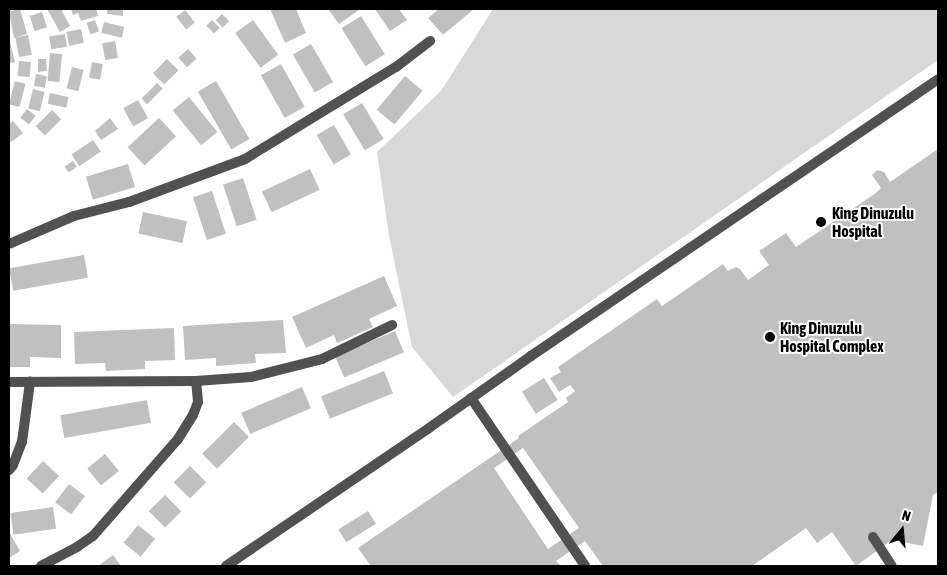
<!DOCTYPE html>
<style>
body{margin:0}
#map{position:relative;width:947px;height:575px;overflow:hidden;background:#fff;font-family:"Asap Condensed",sans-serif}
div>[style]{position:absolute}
.green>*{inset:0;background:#d8d8d8}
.building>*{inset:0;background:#c0c0c0;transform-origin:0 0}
.service>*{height:10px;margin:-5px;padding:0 5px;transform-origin:5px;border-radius:5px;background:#515151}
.minor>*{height:10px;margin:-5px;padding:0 5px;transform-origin:5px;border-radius:5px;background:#515151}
.dots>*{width:14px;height:14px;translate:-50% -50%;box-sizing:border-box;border:2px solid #fff;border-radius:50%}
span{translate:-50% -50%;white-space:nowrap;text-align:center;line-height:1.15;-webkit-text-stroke:4px #fff;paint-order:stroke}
.poi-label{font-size:16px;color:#000;font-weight:700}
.left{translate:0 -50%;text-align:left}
.frame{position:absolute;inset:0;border:10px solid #000;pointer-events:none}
.north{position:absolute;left:877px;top:505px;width:50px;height:50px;-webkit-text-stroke:4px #fff;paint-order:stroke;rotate:17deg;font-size:14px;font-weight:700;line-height:20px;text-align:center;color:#000}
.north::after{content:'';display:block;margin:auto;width:18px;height:22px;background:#000;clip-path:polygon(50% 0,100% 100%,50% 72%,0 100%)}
</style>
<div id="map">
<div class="green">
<i style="clip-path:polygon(493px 9px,938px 9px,938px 60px,453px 397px,412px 347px,389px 236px,377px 152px,441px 91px)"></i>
</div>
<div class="building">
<i style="clip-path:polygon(20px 9px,27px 34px,14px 38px,9px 11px)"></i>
<i style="clip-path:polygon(47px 9px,61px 9px,70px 26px,60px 32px)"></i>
<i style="clip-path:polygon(71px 9px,96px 9px,98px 16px,81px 21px,78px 13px,73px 15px)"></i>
<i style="clip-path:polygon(107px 9px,123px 9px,123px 16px,107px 14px)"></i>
<i style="clip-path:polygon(270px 9px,296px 9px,306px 33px,285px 43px)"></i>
<i style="clip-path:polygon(328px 9px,358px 9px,359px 10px,339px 24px)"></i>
<i style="clip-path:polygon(375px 9px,399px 9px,407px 20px,390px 31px)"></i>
<i style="clip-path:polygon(439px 9px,474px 9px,443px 35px,428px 18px)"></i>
<i style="left:185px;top:10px;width:16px;height:11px;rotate:52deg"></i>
<i style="left:42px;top:12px;width:16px;height:13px;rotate:72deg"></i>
<i style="left:222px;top:14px;width:10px;height:9px;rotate:45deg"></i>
<i style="left:361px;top:16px;width:45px;height:23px;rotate:58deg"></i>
<i style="left:95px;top:20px;width:12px;height:9px;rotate:70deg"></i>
<i style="left:212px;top:20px;width:11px;height:8px;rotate:45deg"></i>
<i style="left:253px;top:20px;width:43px;height:22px;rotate:54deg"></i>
<i style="left:104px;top:22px;width:21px;height:11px;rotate:14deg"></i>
<i style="left:81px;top:29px;width:14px;height:15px;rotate:78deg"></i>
<i style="left:65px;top:34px;width:13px;height:16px;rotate:81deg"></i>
<i style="left:28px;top:35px;width:20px;height:13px;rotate:79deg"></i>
<i style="clip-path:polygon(9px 38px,15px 62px,9px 63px)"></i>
<i style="left:115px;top:41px;width:17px;height:13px;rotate:80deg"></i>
<i style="left:311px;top:44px;width:44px;height:21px;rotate:60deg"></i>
<i style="left:188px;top:49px;width:13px;height:13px;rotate:48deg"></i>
<i style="left:50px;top:53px;width:12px;height:28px;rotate:5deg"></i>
<i style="clip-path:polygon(38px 59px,46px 59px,47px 71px,38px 72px)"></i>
<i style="left:167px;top:59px;width:16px;height:20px;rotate:45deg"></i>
<i style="left:19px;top:61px;width:12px;height:15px;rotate:5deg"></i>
<i style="left:92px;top:62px;width:11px;height:16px;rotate:10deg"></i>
<i style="left:281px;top:64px;width:49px;height:23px;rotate:61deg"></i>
<i style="left:72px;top:67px;width:12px;height:22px;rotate:14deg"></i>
<i style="left:36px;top:74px;width:11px;height:12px;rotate:10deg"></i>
<i style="left:405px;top:76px;width:23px;height:44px;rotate:40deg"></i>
<i style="left:15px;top:81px;width:11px;height:24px;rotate:15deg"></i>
<i style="left:216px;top:81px;width:67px;height:21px;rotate:60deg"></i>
<i style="left:157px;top:83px;width:8px;height:22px;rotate:45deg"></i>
<i style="left:33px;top:89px;width:12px;height:20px;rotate:14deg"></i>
<i style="left:50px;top:93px;width:19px;height:11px;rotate:12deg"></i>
<i style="left:189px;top:97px;width:45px;height:21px;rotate:51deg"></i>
<i style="left:138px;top:100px;width:21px;height:17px;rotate:61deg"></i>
<i style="left:362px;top:103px;width:42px;height:22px;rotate:59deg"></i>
<i style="left:27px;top:109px;width:11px;height:11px;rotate:38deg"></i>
<i style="left:52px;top:110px;width:13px;height:23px;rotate:45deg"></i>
<i style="clip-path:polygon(110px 118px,118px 129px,101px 140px,95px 131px)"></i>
<i style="left:159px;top:118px;width:25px;height:43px;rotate:47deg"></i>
<i style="clip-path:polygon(13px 121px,23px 133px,11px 142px,9px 139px,9px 124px)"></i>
<i style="left:334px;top:125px;width:34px;height:20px;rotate:60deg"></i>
<i style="left:93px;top:140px;width:14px;height:26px;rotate:56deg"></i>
<i style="clip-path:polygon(evenodd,938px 149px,938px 492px,933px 495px,923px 546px,892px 540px,856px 566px,832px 532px,817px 543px,806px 528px,752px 566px,603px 566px,585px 541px,556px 561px,561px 566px,371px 566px,358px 548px,519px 438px,518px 436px,568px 402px,566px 398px,575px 391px,570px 385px,559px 392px,550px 378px,561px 372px,558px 367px,657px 299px,662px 306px,723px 264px,728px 271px,736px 267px,740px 269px,748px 280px,769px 265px,759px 251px,786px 233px,796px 247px,876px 193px,881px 188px,872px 175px,877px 170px,884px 172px,890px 182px,938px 149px,523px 448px,579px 528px,548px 549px,494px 468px,523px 448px)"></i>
<i style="left:73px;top:161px;width:7px;height:10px;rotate:56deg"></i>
<i style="left:128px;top:164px;width:24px;height:44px;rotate:73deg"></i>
<i style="left:310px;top:169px;width:23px;height:53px;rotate:65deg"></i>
<i style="left:243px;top:178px;width:44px;height:21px;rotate:72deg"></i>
<i style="left:212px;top:191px;width:45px;height:20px;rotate:72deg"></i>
<i style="left:143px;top:212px;width:45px;height:22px;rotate:12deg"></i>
<i style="left:84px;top:255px;width:23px;height:76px;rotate:80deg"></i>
<i style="clip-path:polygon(384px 276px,397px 306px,369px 319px,373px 327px,337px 343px,334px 335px,306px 348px,292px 317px)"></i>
<i style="clip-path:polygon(283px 320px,286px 353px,255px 354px,256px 363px,216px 366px,216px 358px,185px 360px,183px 326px)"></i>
<i style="clip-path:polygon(9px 324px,61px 325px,61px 358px,30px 357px,30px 367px,9px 367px)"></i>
<i style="clip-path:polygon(174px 328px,175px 360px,145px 361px,145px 369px,106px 371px,105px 363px,75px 364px,74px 332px)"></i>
<i style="left:395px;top:331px;width:23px;height:65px;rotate:67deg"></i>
<i style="left:384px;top:371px;width:24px;height:68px;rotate:68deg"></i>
<i style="left:544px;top:378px;width:26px;height:26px;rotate:58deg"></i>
<i style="left:302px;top:387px;width:23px;height:66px;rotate:67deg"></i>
<i style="left:147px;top:400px;width:23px;height:88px;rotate:80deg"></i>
<i style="left:234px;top:422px;width:21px;height:45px;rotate:45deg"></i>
<i style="left:105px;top:454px;width:22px;height:23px;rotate:51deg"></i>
<i style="left:43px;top:461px;width:22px;height:24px;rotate:43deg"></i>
<i style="left:190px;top:466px;width:23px;height:23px;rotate:45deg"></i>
<i style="left:69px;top:484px;width:20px;height:23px;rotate:37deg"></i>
<i style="left:165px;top:495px;width:23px;height:23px;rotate:45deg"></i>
<i style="left:53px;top:507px;width:22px;height:43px;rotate:82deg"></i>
<i style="left:368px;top:511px;width:15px;height:35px;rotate:58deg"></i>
<i style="left:138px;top:525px;width:22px;height:23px;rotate:39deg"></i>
<i style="clip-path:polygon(9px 532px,20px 551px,9px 558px)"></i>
<i style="clip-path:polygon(113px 555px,121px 566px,98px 566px)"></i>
</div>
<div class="service">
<i style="left:471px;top:398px;width:203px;rotate:55.8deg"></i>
<i style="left:873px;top:537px;width:35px;rotate:57deg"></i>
<i style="left:226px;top:566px;width:245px;rotate:-34.2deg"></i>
<i style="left:429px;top:428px;width:125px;rotate:-35.2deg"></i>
<i style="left:531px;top:356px;width:492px;rotate:-34.2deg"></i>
</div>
<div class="minor">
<i style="left:9px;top:244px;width:71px;rotate:-23.3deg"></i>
<i style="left:74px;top:216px;width:57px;rotate:-14.3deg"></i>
<i style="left:129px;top:202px;width:124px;rotate:-20.3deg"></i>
<i style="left:245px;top:159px;width:177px;rotate:-31.4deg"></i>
<i style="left:396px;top:67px;width:43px;rotate:-37.4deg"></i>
<i style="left:9px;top:382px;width:187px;rotate:-0.3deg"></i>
<i style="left:196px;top:381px;width:55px;rotate:-4.2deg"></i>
<i style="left:251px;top:377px;width:73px;rotate:-14.2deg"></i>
<i style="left:322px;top:359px;width:78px;rotate:-25.9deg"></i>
<i style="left:9px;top:470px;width:6px;rotate:-51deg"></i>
<i style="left:13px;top:465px;width:25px;rotate:-69deg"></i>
<i style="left:22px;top:442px;width:61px;rotate:-82.4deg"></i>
<i style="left:41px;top:566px;width:41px;rotate:-27.8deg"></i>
<i style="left:77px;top:547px;width:19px;rotate:-35deg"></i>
<i style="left:93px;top:536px;width:129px;rotate:-48.8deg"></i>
<i style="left:178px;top:439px;width:28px;rotate:-58deg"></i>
<i style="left:193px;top:415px;width:14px;rotate:-69deg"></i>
<i style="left:198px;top:402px;width:21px;rotate:-95deg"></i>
</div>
<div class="dots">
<i style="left:821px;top:222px;background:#000"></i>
<i style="left:770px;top:337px;background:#000"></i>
</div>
<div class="poi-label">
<span class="left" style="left:832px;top:222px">King Dinuzulu<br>Hospital</span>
<span class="left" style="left:780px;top:337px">King Dinuzulu<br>Hospital Complex</span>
</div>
<div class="frame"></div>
<div class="north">N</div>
</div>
